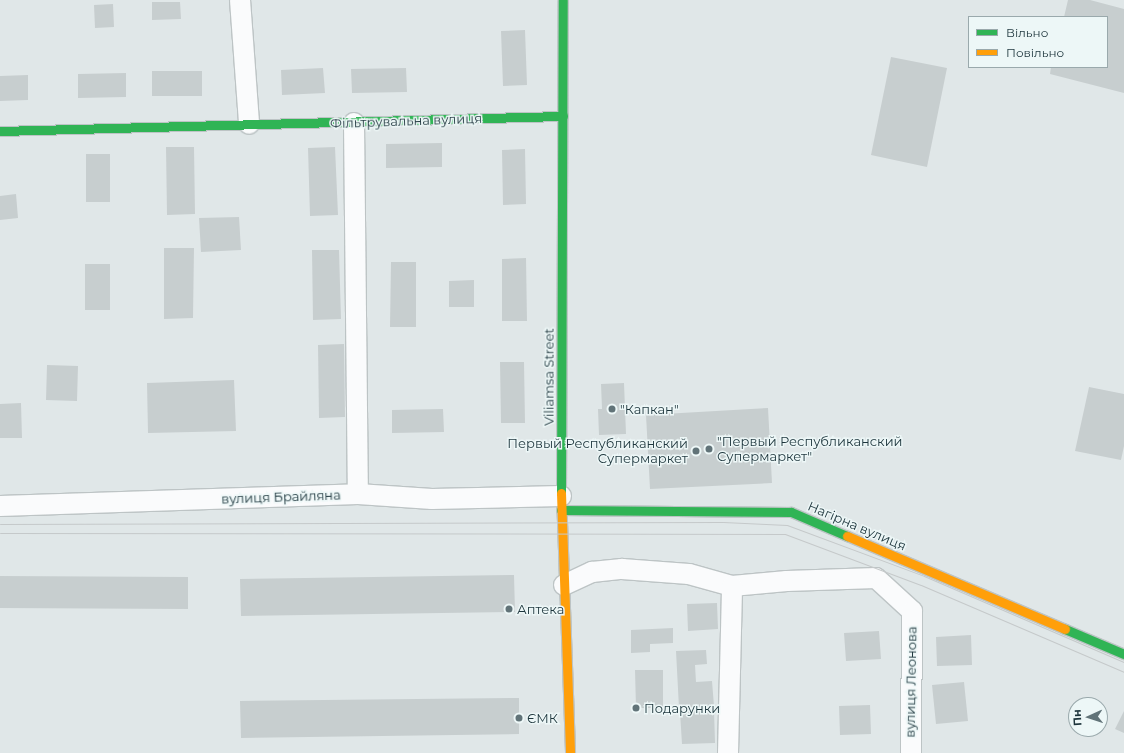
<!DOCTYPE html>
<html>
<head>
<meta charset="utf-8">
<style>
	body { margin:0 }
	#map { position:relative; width:1124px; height:753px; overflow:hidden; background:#e0e7e8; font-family:Montserrat,sans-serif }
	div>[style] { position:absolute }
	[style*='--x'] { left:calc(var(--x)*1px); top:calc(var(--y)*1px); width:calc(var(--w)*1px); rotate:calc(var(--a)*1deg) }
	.building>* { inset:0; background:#c7cecf }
	.roads { filter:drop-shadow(1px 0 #bdc4c5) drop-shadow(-1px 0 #bdc4c5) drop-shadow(0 1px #bdc4c5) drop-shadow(0 -1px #bdc4c5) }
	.street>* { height:20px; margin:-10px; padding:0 10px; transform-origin:10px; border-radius:10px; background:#fafbfc }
	.fast>* { height:9px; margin:-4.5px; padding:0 4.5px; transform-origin:4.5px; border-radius:4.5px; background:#30b455 }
	.slow>* { height:9px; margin:-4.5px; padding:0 4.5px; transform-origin:4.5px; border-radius:4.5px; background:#ff9f0a }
	.tram>* { height:1px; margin:-0.5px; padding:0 0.5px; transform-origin:0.5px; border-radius:0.5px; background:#c5c9ca }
	.dots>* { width:11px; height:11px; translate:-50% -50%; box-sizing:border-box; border:2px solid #edf7f7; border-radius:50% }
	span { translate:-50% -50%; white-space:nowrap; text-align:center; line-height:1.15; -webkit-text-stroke:3px #edf7f7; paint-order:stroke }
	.street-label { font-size:13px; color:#1d353c }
	.poi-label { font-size:13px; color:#1d353c }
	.left { translate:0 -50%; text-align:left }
	.right { translate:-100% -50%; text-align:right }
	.legend { position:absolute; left:968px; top:16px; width:140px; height:52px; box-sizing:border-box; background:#edf7f7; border:1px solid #9aa9ac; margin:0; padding:5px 7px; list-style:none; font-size:12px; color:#1d353c }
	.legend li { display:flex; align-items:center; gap:8px; height:20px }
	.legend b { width:20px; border:1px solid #9aa9ac }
	.north { position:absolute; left:1068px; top:697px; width:40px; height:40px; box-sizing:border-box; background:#edf7f7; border:1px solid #9aa9ac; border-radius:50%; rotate:267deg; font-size:11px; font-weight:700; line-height:16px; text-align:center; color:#1d353c }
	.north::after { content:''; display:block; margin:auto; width:14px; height:18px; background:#617378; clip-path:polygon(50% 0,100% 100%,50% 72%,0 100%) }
</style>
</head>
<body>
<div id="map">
	<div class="building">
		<div style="clip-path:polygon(1068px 0,1090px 0,1124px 9px,1124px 93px,1050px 74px,1051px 67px,1107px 67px,1107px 17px,1064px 17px)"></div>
		<div style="clip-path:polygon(152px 2px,180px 2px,181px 19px,152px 20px)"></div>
		<div style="clip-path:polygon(113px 4px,114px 27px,95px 28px,94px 5px)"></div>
		<div style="clip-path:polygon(525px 30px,527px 85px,503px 86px,501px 31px)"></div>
		<div style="clip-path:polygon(891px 57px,947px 68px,927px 167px,871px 155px)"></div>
		<div style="clip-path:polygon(323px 68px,325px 93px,282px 95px,281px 70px)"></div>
		<div style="clip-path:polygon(406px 68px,407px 92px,352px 93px,351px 69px)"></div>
		<div style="clip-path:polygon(152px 71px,202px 71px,202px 96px,152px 96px)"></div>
		<div style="clip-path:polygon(126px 73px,126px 97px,78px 98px,78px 74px)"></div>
		<div style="clip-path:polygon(28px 75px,28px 100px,0 101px,0 76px)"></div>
		<div style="clip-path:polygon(442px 143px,442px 167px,386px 168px,386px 144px)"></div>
		<div style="clip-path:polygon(166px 147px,194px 147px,195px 214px,167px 215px)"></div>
		<div style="clip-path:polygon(335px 147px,338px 215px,310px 216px,308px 148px)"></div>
		<div style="clip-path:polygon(525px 149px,526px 204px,503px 205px,502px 150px)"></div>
		<div style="clip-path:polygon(86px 154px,110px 154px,110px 202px,86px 202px)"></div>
		<div style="clip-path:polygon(16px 194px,18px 218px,0 220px,0 196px)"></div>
		<div style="clip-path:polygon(239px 217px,241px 250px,201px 252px,199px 218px)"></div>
		<div style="clip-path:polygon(164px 248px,194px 248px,193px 318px,164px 319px)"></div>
		<div style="clip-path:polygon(312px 250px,339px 250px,341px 319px,313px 320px)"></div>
		<div style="clip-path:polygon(526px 258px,527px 321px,502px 321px,502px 259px)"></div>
		<div style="clip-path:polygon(391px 262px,416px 262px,416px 327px,390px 327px)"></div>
		<div style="clip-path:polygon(85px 264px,110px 264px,110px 310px,85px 310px)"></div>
		<div style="clip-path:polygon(474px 280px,474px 307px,449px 307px,449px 281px)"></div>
		<div style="clip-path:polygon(344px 344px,345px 417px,319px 418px,318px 345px)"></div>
		<div style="clip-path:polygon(500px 362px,524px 362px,525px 423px,501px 423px)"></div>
		<div style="clip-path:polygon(47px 365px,78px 366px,77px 401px,46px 400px)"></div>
		<div style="clip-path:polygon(234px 380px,236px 431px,148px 433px,147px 383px)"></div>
		<div style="clip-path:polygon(624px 383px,626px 434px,599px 435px,598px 409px,602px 409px,601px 384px)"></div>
		<div style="clip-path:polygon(1089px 387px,1124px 394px,1124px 446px,1121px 460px,1075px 451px)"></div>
		<div style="clip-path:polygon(21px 403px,22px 438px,0 438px,0 404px)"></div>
		<div style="clip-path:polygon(768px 408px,772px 483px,650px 489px,646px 415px)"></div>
		<div style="clip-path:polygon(443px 409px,444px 432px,392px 433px,392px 410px)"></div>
		<div style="clip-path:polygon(514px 575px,515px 612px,241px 616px,240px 579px)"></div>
		<div style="clip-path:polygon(0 576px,188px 577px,188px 609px,0 608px)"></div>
		<div style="clip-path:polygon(717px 603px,718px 629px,688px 631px,687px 604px)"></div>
		<div style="clip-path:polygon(673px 628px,673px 643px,650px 644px,650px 652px,631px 653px,631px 630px)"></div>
		<div style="clip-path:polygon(879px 631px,881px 659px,846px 661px,844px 633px)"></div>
		<div style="clip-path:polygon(971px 635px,972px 665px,937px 666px,936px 637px)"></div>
		<div style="clip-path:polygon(706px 650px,707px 664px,695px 665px,696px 682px,712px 681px,714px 706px,679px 708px,676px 651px)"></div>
		<div style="clip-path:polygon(635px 670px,663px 670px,663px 708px,636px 708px)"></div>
		<div style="clip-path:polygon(964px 682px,968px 721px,936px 724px,932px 685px)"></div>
		<div style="clip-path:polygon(519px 698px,519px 734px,241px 738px,240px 701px)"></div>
		<div style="clip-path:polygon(870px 705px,871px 734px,840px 735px,839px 706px)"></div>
		<div style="clip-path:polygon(714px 710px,715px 743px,682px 744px,680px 712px)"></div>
		<div style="clip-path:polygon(1124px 711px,1124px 733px,1115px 729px)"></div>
	</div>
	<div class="roads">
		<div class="street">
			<div style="--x:240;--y:0;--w:124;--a:85.8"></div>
			<div style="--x:354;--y:123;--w:371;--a:89.4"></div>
			<div style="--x:0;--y:506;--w:358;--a:-1.9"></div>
			<div style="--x:358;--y:494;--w:74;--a:3.9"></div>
			<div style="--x:432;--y:499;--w:129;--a:-1.3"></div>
			<div style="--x:564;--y:585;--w:31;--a:-25"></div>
			<div style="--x:592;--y:572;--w:30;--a:-6"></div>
			<div style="--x:622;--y:569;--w:67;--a:4.3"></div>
			<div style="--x:689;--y:574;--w:45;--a:15.6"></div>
			<div style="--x:732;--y:586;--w:55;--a:-5.2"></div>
			<div style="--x:787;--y:581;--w:89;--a:-1.9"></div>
			<div style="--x:876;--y:578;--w:49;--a:42.5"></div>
			<div style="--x:912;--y:611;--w:142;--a:90.4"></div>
			<div style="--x:728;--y:753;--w:167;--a:-88.6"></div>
		</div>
		<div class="fast">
			<div style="--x:0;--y:131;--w:563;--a:-1.53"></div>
			<div style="--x:561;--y:493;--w:493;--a:-89.8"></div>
			<div style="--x:561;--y:510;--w:230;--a:0.5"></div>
			<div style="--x:791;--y:512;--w:61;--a:23.2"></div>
			<div style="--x:1065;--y:629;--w:64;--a:23"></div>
		</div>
		<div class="slow">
			<div style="--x:561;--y:493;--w:260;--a:88"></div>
			<div style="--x:847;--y:536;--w:237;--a:23.1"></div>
		</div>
	</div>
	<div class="tram">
		<div style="--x:0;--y:524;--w:723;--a:-0.16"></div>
		<div style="--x:723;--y:522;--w:64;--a:2.7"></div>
		<div style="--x:787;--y:525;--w:146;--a:20.4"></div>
		<div style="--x:924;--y:576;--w:218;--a:23.3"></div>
		<div style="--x:0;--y:533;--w:785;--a:0.07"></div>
		<div style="--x:785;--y:534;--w:145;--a:20.6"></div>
		<div style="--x:921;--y:585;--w:221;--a:23.2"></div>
	</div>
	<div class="dots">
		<div style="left:612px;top:409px;background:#617378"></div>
		<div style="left:709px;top:449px;background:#617378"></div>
		<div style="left:696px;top:451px;background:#617378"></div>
		<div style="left:509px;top:609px;background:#617378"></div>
		<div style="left:636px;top:708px;background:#617378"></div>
		<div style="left:519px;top:718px;background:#617378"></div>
	</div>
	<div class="street-label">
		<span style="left:406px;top:121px;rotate:-2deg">Фільтрувальна вулиця</span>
		<span style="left:549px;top:377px;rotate:-90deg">Viliamsa Street</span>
		<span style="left:281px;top:497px;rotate:-2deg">вулиця Брайляна</span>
		<span style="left:857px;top:526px;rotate:23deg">Нагірна вулиця</span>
		<span style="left:911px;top:682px;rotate:-89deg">вулиця Леонова</span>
	</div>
	<div class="poi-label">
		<span class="left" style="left:620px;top:409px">"Капкан"</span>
		<span class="left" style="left:717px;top:449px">"Первый Республиканский<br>Супермаркет"</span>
		<span class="right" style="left:688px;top:451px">Первый Республиканский<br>Супермаркет</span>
		<span class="left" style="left:517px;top:609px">Аптека</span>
		<span class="left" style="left:644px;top:708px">Подарунки</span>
		<span class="left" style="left:527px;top:718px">ЄМК</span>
	</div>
	<ul class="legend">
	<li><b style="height:5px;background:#30b455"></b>Вільно</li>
	<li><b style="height:5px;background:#ff9f0a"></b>Повільно</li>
	</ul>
	<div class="north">Пн</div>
</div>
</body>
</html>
